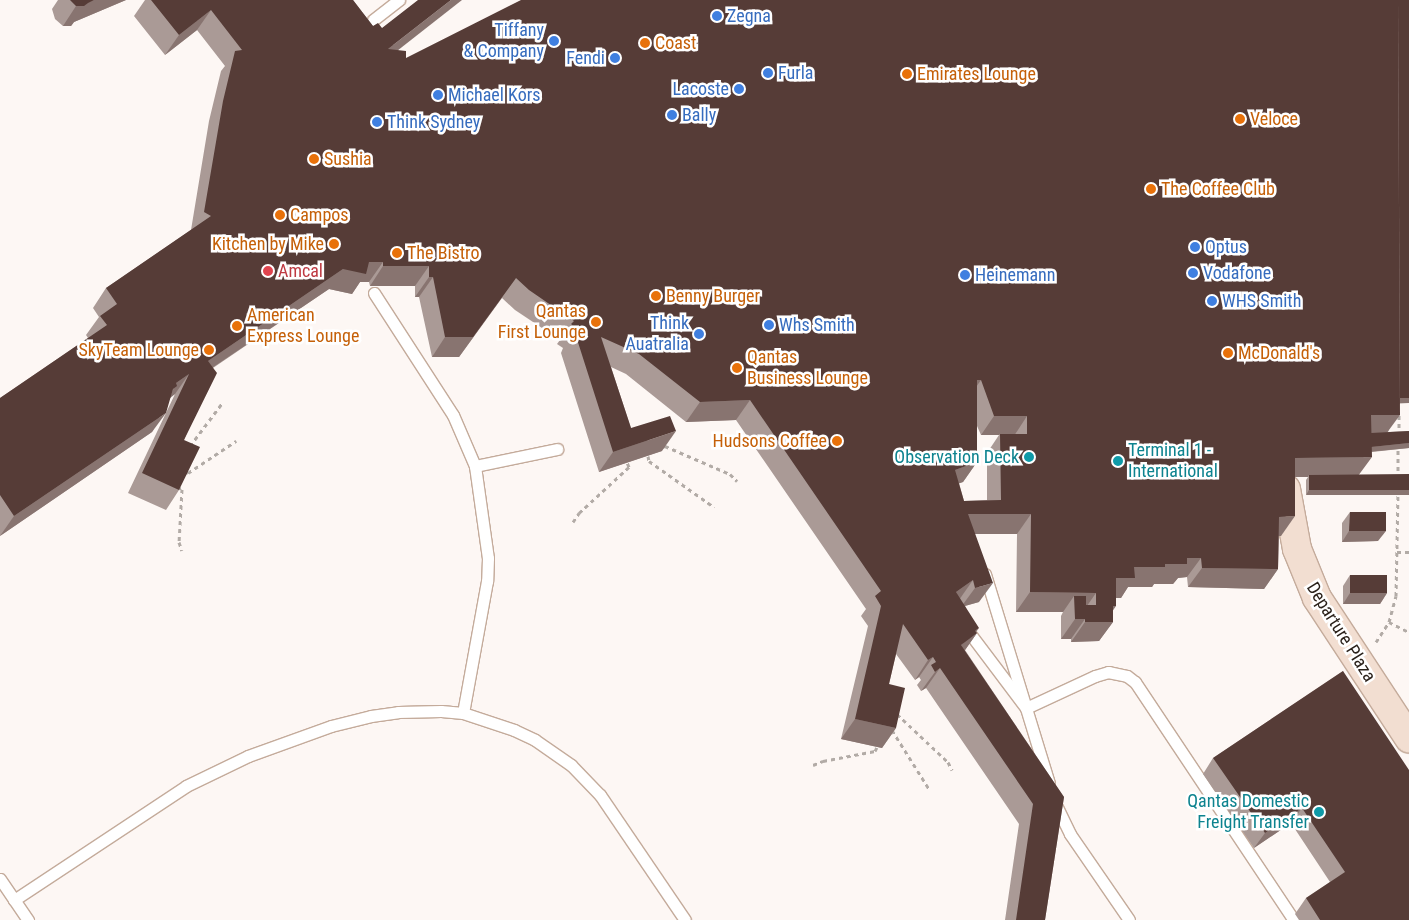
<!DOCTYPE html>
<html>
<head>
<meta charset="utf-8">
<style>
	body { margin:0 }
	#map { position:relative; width:1409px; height:920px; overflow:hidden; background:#fdf7f4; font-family:"Roboto Condensed",sans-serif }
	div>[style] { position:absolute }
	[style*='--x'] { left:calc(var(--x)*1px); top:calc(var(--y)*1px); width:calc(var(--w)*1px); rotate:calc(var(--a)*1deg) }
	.path>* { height:3px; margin-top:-1.5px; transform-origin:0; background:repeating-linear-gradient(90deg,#b2aba6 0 4px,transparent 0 8px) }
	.roads { filter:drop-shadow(1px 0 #c4ab9b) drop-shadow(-1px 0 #c4ab9b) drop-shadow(0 1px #c4ab9b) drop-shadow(0 -1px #c4ab9b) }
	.lane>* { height:11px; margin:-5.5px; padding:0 5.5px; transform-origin:5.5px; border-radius:5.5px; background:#fff }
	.bridges { filter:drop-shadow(1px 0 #c4ab9b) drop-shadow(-1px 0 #c4ab9b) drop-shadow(0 1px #c4ab9b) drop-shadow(0 -1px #c4ab9b) }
	.secondary-bridge>* { height:28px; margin:-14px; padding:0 14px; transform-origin:14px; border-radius:14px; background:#f2ded1 }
	.wall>* { inset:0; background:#aa9a96 }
	.shaded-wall>* { inset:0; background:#887470 }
	.building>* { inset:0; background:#563c37 }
	.dots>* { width:14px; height:14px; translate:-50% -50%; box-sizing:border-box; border:2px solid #fff; border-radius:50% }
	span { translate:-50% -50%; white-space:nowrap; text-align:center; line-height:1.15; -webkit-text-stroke:5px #fff; paint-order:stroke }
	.shop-label { font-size:18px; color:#366cbe }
	.left { translate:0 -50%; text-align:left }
	.right { translate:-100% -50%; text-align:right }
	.food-label { font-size:18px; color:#c56008 }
	.health-label { font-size:18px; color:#be3a42 }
	.culture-label { font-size:18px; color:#0d838f }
	.street-label { font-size:18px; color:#2b221b }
</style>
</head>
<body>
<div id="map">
	<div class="path">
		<div style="--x:1399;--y:435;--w:21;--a:-90"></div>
		<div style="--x:190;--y:446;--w:55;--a:-53.1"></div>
		<div style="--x:662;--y:447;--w:3;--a:-18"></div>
		<div style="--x:665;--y:446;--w:71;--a:23.3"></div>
		<div style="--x:730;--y:474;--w:10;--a:45"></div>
		<div style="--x:648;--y:456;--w:5;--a:79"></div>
		<div style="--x:649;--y:461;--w:80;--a:35.3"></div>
		<div style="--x:185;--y:472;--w:3;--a:18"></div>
		<div style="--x:188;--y:473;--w:58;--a:-33.7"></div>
		<div style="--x:1398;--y:478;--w:32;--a:-90"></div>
		<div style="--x:177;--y:487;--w:5;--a:22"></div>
		<div style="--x:182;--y:489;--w:53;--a:93.2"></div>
		<div style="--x:179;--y:542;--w:9;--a:72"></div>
		<div style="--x:573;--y:522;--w:11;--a:-56"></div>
		<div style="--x:579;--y:513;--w:68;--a:-42.6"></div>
		<div style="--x:629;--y:467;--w:5;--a:-112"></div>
		<div style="--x:1397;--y:552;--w:12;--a:0"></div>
		<div style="--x:1389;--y:622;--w:22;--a:27"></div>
		<div style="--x:1376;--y:642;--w:24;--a:-57"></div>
		<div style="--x:1389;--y:622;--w:27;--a:-75"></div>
		<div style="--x:1396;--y:596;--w:105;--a:-88.9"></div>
		<div style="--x:897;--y:714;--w:70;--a:43.3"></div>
		<div style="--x:948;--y:762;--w:9;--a:63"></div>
		<div style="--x:892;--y:730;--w:70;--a:57.9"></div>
		<div style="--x:813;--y:765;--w:11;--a:-22"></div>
		<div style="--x:823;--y:761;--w:53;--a:-10.9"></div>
		<div style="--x:875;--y:751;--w:4;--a:-63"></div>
	</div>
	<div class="roads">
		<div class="lane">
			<div style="--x:373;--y:20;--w:33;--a:-38"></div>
			<div style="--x:374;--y:293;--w:145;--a:57.1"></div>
			<div style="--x:453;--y:415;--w:56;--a:66.7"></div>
			<div style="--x:475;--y:466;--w:93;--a:82"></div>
			<div style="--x:488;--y:558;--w:23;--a:92"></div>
			<div style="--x:487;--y:581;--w:134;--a:100.3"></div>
			<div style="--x:475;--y:466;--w:84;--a:-11.7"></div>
			<div style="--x:985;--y:574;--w:219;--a:73"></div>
			<div style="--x:965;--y:627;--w:101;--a:53"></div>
			<div style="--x:1026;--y:708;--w:76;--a:-24.9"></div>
			<div style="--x:1095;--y:676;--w:14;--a:-17"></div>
			<div style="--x:1108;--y:672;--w:19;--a:12"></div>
			<div style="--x:1127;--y:676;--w:10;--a:37"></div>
			<div style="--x:1135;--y:682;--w:286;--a:56.3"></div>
			<div style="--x:1055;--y:803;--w:34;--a:64"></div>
			<div style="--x:1070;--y:834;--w:104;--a:55.5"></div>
			<div style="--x:0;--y:879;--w:50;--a:55.7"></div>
			<div style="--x:14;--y:900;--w:206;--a:-33.5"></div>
			<div style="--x:186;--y:786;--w:69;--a:-25.8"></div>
			<div style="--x:248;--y:756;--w:88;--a:-19.9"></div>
			<div style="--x:331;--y:726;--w:41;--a:-14"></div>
			<div style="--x:371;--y:716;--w:27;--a:-8"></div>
			<div style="--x:398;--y:712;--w:43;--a:-1.3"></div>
			<div style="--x:441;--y:711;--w:22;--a:5"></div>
			<div style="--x:463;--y:713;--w:54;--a:18.4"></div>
			<div style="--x:514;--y:730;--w:23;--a:25"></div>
			<div style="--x:535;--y:740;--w:44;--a:34.8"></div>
			<div style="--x:571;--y:765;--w:42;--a:46"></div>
			<div style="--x:600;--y:795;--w:151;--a:55.8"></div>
		</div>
	</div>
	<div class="bridges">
		<div class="secondary-bridge">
			<div style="--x:1286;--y:489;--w:61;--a:79.6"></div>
			<div style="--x:1297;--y:549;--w:53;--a:67.8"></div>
			<div style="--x:1317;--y:598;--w:168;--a:56.7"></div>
		</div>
	</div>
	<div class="wall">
		<div style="clip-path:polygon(58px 0,126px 0,74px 22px,71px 26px,63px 26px,55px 19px,52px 9px)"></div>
		<div style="clip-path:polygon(evenodd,145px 0,353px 0,373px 26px,398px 50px,406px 58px,1409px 0,1409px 403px,1400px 403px,1388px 432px,1409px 431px,1409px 448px,1372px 452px,1306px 495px,1306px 480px,1308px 477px,1295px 477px,1281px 536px,1279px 536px,1278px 569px,1264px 589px,1188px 587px,1187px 577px,1178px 578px,1173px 584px,1154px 584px,1152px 587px,1128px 587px,1121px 598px,1116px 598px,1113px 610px,1113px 622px,1099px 641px,1071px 642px,1071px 639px,1061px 639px,1061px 616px,1063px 612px,1016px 612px,1017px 534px,975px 534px,979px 602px,965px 606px,977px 633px,965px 650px,1064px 797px,1045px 920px,1005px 920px,1019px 824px,926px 688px,921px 691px,917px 685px,921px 680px,919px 677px,915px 680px,896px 654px,889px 684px,896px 728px,882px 748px,841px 739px,868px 626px,861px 616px,866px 609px,736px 420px,686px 422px,626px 374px,611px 367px,631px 428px,662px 451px,599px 472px,561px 353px,563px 348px,557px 344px,560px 340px,515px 310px,502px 298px,459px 357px,432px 357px,419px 297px,415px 297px,415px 286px,370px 286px,369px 282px,360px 282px,352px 294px,329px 289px,213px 368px,184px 440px,179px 490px,166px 510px,128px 493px,175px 394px,170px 397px,152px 432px,0 536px,0 398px,88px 338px,86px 335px,99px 317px,93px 308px,106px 288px,191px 230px,209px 121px,221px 71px,225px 66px,197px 30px,165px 55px,134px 16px,145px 0,977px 426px,981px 435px,999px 435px,987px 453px,987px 500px,964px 501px,959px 483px,963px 482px,977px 462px,977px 426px)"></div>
		<div style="clip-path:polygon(1350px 512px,1378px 541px,1342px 542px,1342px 523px)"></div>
		<div style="clip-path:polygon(1350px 575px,1387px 593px,1380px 604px,1343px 604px,1343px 586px)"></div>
		<div style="clip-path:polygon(1343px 671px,1409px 920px,1299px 920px,1295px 914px,1306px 898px,1330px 882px,1291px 823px,1254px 848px,1203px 774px,1213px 758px)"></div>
	</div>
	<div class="shaded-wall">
		<div style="clip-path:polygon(94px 0,126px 0,74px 22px,71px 26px,63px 26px,76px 6px)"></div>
		<div style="clip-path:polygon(451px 0,462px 0,374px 69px,388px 49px)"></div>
		<div style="clip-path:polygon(211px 10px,197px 30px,165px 55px,179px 35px)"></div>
		<div style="clip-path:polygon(369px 262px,383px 262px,369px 282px,360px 282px,352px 294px,329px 289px,194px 380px,208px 361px,343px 269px)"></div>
		<div style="clip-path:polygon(383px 266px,429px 266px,415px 286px,370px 286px)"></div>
		<div style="clip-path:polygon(429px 277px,433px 277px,419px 297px,415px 297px)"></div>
		<div style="clip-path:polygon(516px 278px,459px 357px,432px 357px,445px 337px)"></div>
		<div style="clip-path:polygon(189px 374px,175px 394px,169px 399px,176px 383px)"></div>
		<div style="clip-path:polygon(977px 380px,981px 380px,967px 400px)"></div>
		<div style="clip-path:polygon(1390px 398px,1409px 398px,1409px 403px,1386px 404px)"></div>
		<div style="clip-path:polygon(750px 400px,736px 420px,686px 422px,700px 402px)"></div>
		<div style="clip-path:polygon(166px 413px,152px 432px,0 536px,14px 516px)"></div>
		<div style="clip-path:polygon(1371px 415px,1400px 415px,1386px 434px,1361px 435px)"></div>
		<div style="clip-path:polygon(994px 416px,1027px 416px,1014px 436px,1000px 434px,999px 435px,981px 435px)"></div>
		<div style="clip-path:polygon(676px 431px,662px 451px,599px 472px,613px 452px)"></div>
		<div style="clip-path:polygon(1409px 443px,1409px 448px,1357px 453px,1361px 448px)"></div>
		<div style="clip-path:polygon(1372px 457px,1358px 476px,1309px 475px,1308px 477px,1281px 477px,1295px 458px)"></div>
		<div style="clip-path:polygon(977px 462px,963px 482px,941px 490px,955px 470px)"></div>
		<div style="clip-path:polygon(1309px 490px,1409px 490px,1409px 495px,1306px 495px)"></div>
		<div style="clip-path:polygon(968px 514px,1031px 514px,1017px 534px,954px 534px)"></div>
		<div style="clip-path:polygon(1295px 516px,1281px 536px,1265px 536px,1279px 517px)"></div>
		<div style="clip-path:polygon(1349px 531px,1386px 531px,1378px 541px,1342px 542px)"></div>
		<div style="clip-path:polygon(1187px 558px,1201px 558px,1187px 577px,1178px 578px,1173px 584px,1154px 584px,1152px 587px,1128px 587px,1121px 598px,1102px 598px,1116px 578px,1134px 567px,1165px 564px)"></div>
		<div style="clip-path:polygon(1202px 568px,1278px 569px,1264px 589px,1188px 587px)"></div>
		<div style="clip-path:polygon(973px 580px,959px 600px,956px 592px)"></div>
		<div style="clip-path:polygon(993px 583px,979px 602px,961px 607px,975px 588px)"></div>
		<div style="clip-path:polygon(1030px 592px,1096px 593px,1082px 613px,1074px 596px,1063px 612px,1016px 612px)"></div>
		<div style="clip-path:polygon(1350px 593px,1387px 593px,1380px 604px,1343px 604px)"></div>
		<div style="clip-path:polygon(1113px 606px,1116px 606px,1105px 622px,1113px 622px,1099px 641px,1071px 642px,1085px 622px)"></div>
		<div style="clip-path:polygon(1075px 619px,1085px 619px,1071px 639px,1061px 639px)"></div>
		<div style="clip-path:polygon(979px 628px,973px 636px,977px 633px,963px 653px,961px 645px,975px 631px)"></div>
		<div style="clip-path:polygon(933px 657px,919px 677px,915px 680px,928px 660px)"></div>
		<div style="clip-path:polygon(940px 668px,926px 688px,921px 691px,935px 672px)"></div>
		<div style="clip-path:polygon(855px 719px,896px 728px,882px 748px,841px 739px)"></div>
		<div style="clip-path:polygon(1302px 808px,1291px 823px,1254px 848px,1265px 833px)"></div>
	</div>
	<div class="building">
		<div style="clip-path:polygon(70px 0,94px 0,88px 3px,84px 6px,76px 6px)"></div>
		<div style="clip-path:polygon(evenodd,151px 0,353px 0,373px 26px,378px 23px,382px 28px,418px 0,451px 0,388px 49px,406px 51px,406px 58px,521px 0,1398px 0,1400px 415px,1371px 415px,1372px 457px,1295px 458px,1295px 516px,1279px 517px,1278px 569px,1202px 568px,1201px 558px,1187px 558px,1187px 564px,1165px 564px,1165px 567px,1134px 567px,1135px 578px,1116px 578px,1116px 606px,1113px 606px,1113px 622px,1085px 622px,1085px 619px,1075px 619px,1074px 596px,1086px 596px,1086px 605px,1096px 605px,1096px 593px,1030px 592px,1031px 514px,968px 514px,993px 583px,975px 588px,973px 580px,956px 592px,979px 628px,975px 631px,977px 633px,961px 645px,1064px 797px,1045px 920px,1016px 920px,1033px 804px,940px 668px,935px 672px,931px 665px,936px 662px,933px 657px,928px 660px,903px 624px,889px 684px,905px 688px,896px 728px,855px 719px,881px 606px,875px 596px,881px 591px,750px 400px,700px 402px,639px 354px,601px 337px,631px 428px,670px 416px,676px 431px,613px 452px,575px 333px,577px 329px,571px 324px,574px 321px,529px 290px,516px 278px,473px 337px,445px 337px,433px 277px,429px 277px,429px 266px,383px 266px,383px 262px,369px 262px,366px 274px,343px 269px,208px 361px,217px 373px,184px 440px,200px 447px,179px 490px,142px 473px,189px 374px,176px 383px,177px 386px,173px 389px,166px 413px,14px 516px,0 495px,0 398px,107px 325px,100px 316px,117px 304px,106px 288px,211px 216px,204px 212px,223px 101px,235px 51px,242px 50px,211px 10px,179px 35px,151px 0,977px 380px,981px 380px,994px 416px,1027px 416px,1027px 434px,1000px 434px,1001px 500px,964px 501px,955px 470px,977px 462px,977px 380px)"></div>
		<div style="clip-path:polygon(1398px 0,1409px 0,1409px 398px,1400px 398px)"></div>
		<div style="clip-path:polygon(1409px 431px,1409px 443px,1371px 447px,1371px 433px)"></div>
		<div style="clip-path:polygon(1409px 474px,1409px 490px,1309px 490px,1309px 475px)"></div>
		<div style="clip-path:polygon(1350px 512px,1386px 512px,1386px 531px,1349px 531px)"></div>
		<div style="clip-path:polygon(1350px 575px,1387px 575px,1387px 593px,1350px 593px)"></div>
		<div style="clip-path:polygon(1343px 671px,1409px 770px,1409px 920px,1320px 920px,1306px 898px,1345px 872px,1302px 808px,1265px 833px,1213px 758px)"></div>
	</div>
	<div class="dots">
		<div style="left:717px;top:16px;background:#3f7fe0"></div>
		<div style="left:554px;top:41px;background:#3f7fe0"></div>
		<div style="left:645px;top:43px;background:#e8710a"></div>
		<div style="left:615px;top:58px;background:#3f7fe0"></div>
		<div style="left:768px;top:73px;background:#3f7fe0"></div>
		<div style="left:907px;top:74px;background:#e8710a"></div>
		<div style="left:739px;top:89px;background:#3f7fe0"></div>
		<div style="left:438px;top:95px;background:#3f7fe0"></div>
		<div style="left:672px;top:115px;background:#3f7fe0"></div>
		<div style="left:1240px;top:119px;background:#e8710a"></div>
		<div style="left:377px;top:122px;background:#3f7fe0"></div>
		<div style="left:314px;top:159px;background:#e8710a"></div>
		<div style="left:1151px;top:189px;background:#e8710a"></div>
		<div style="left:280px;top:215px;background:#e8710a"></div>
		<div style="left:334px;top:244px;background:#e8710a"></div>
		<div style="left:1195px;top:247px;background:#3f7fe0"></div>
		<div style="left:397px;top:253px;background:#e8710a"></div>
		<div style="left:268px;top:271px;background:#e0444e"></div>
		<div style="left:1193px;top:273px;background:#3f7fe0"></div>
		<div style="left:965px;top:275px;background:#3f7fe0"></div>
		<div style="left:656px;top:296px;background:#e8710a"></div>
		<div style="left:1212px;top:301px;background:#3f7fe0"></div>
		<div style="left:596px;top:322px;background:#e8710a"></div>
		<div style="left:769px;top:325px;background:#3f7fe0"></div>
		<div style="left:237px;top:326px;background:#e8710a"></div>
		<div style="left:699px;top:334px;background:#3f7fe0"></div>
		<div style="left:209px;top:350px;background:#e8710a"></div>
		<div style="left:1228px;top:353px;background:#e8710a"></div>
		<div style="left:737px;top:368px;background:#e8710a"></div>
		<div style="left:837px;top:441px;background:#e8710a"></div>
		<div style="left:1029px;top:457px;background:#0f9aa8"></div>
		<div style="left:1118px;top:461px;background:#0f9aa8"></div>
		<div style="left:1319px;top:812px;background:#0f9aa8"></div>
	</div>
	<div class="shop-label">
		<span class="left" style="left:727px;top:16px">Zegna</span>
		<span class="right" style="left:544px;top:41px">Tiffany<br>&amp; Company</span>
		<span class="right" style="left:605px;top:58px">Fendi</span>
		<span class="left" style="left:778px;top:73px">Furla</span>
		<span class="right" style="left:729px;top:89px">Lacoste</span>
		<span class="left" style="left:448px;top:95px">Michael Kors</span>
		<span class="left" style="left:682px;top:115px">Bally</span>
		<span class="left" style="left:387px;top:122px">Think Sydney</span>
		<span class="left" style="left:1205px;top:247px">Optus</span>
		<span class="left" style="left:1203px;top:273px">Vodafone</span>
		<span class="left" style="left:975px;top:275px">Heinemann</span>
		<span class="left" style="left:1222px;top:301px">WHS Smith</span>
		<span class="right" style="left:689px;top:334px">Think<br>Auatralia</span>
		<span class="left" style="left:779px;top:325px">Whs Smith</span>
	</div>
	<div class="food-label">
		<span class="left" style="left:655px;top:43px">Coast</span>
		<span class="left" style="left:917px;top:74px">Emirates Lounge</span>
		<span class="left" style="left:1250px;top:119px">Veloce</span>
		<span class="left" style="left:324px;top:159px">Sushia</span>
		<span class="left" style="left:1161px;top:189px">The Coffee Club</span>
		<span class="left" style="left:290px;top:215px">Campos</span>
		<span class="right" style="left:324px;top:244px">Kitchen by Mike</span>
		<span class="left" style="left:407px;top:253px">The Bistro</span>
		<span class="left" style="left:666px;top:296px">Benny Burger</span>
		<span class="right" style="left:586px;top:322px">Qantas<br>First Lounge</span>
		<span class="left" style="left:247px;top:326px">American<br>Express Lounge</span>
		<span class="right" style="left:199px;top:350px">SkyTeam Lounge</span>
		<span class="left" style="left:1238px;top:353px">McDonald's</span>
		<span class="left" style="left:747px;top:368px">Qantas<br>Business Lounge</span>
		<span class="right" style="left:827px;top:441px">Hudsons Coffee</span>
	</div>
	<div class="health-label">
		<span class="left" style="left:278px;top:271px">Amcal</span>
	</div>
	<div class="culture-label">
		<span class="left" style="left:1128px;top:461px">Terminal 1 -<br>International</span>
		<span class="right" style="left:1019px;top:457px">Observation Deck</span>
		<span class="right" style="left:1309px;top:812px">Qantas Domestic<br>Freight Transfer</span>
	</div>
	<div class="street-label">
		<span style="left:1341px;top:632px;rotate:58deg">Departure Plaza</span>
	</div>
</div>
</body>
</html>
